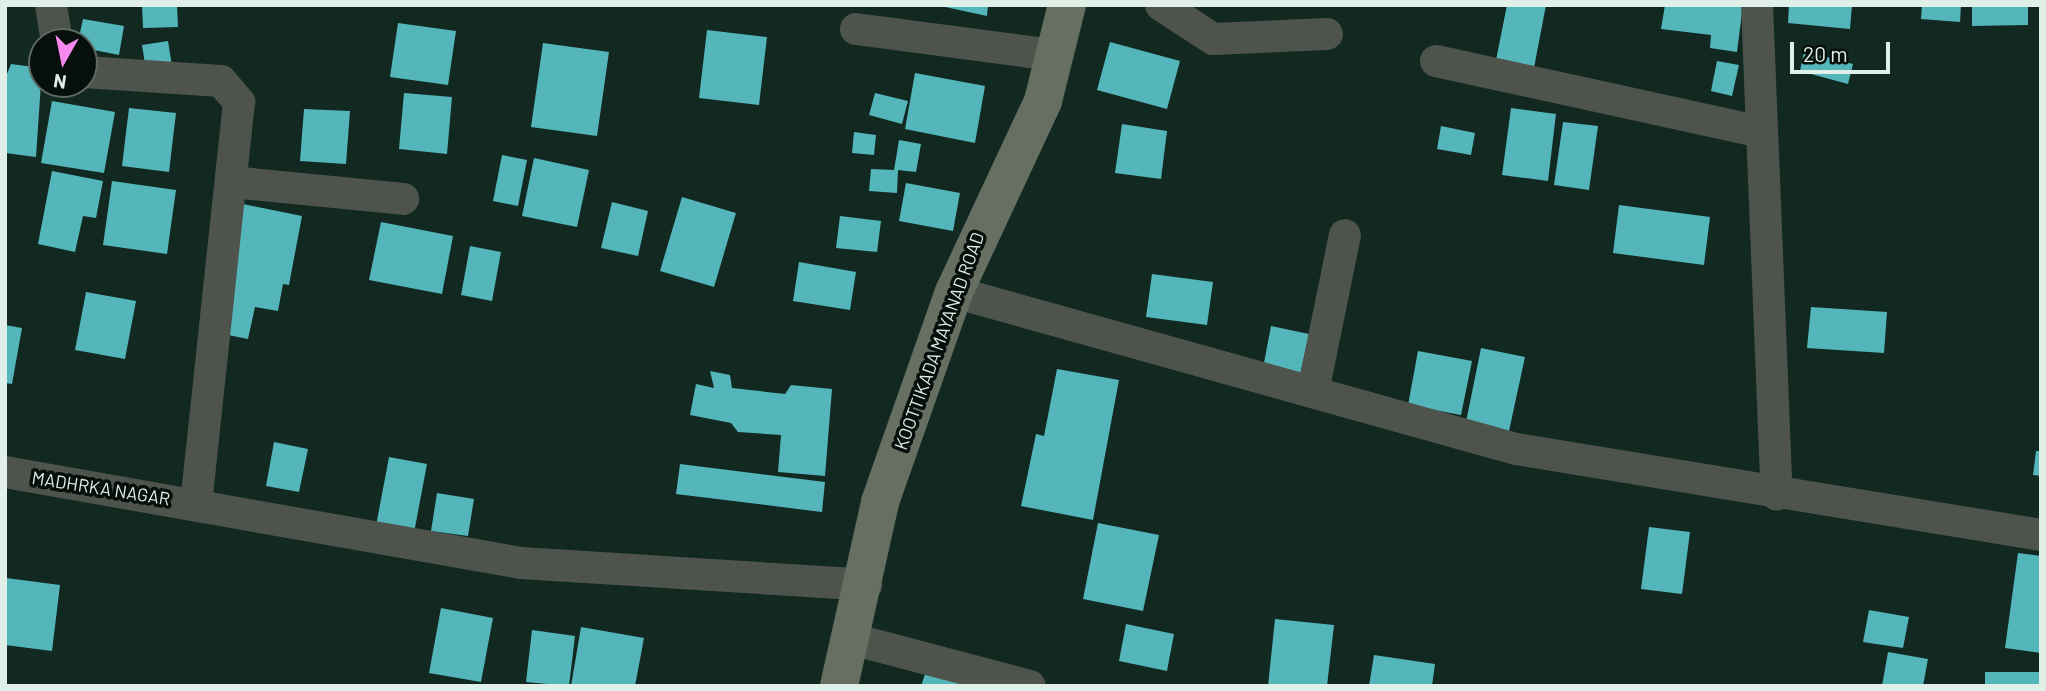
<!DOCTYPE html>
<html>
<head>
<meta charset="utf-8">
<style>
	body { margin:0 }
	#map { position:relative; width:2046px; height:691px; overflow:hidden; background:#112921; font-family:Barlow,sans-serif }
	div>[style] { position:absolute }
	[style*='--x'] { left:calc(var(--x)*1px); top:calc(var(--y)*1px); width:calc(var(--w)*1px); rotate:calc(var(--a)*1deg) }
	.building>* { inset:0; background:#54b5bb }
	.minor>* { height:32px; margin:-16px; padding:0 16px; transform-origin:16px; border-radius:16px; background:#4e544c }
	.secondary>* { height:38px; margin:-19px; padding:0 19px; transform-origin:19px; border-radius:19px; background:#666f62 }
	span { translate:-50% -50%; white-space:nowrap; text-align:center; line-height:1.15; -webkit-text-stroke:7px #060f0b; paint-order:stroke }
	.street-label { font-size:18px; color:#e1efe9 }
	.frame { position:absolute; inset:0; border:7px solid #e1efe9; pointer-events:none }
	.north { position:absolute; left:28px; top:28px; width:70px; height:70px; box-sizing:border-box; background:#060f0b; border:2px solid #5e6964; border-radius:50%; rotate:189deg; font-size:19px; font-weight:700; line-height:28px; text-align:center; color:#e1efe9 }
	.north::after { content:''; display:block; margin:auto; width:24px; height:32px; background:#f589ee; clip-path:polygon(50% 0,100% 100%,50% 72%,0 100%) }
	.scale { position:absolute; left:1790px; top:42px; width:100px; height:32px; box-sizing:border-box; border:4px solid #e1efe9; border-top:0; padding-left:9px; font-size:21px; line-height:24px; white-space:nowrap; color:#e1efe9; -webkit-text-stroke:5px #060f0b; paint-order:stroke }
</style>
</head>
<body>
<div id="map">
	<div class="building">
		<div style="clip-path:polygon(142px 5px,177px 5px,178px 27px,143px 28px)"></div>
		<div style="clip-path:polygon(936px 5px,988px 5px,987px 16px)"></div>
		<div style="clip-path:polygon(1507px 5px,1546px 5px,1533px 73px,1495px 65px)"></div>
		<div style="clip-path:polygon(1665px 5px,1743px 5px,1737px 52px,1710px 48px,1711px 35px,1661px 29px)"></div>
		<div style="clip-path:polygon(1789px 5px,1852px 5px,1850px 29px,1788px 23px)"></div>
		<div style="clip-path:polygon(1922px 5px,1961px 5px,1960px 22px,1921px 19px)"></div>
		<div style="clip-path:polygon(1972px 5px,2028px 5px,2028px 25px,1972px 26px)"></div>
		<div style="clip-path:polygon(83px 19px,124px 26px,119px 55px,84px 48px,84px 42px,78px 42px)"></div>
		<div style="clip-path:polygon(398px 23px,456px 31px,448px 85px,390px 77px)"></div>
		<div style="clip-path:polygon(707px 30px,767px 37px,759px 105px,699px 98px)"></div>
		<div style="clip-path:polygon(168px 41px,172px 66px,146px 70px,142px 45px)"></div>
		<div style="clip-path:polygon(1110px 42px,1180px 61px,1167px 109px,1097px 90px)"></div>
		<div style="clip-path:polygon(543px 43px,609px 52px,597px 136px,531px 127px)"></div>
		<div style="clip-path:polygon(1804px 51px,1853px 64px,1848px 84px,1800px 71px)"></div>
		<div style="clip-path:polygon(1717px 61px,1739px 65px,1732px 96px,1711px 91px)"></div>
		<div style="clip-path:polygon(11px 64px,42px 68px,36px 157px,5px 153px,5px 79px)"></div>
		<div style="clip-path:polygon(915px 73px,985px 86px,975px 143px,905px 129px)"></div>
		<div style="clip-path:polygon(404px 93px,452px 97px,447px 154px,399px 149px)"></div>
		<div style="clip-path:polygon(875px 93px,908px 101px,902px 124px,869px 115px)"></div>
		<div style="clip-path:polygon(52px 101px,115px 112px,104px 173px,41px 163px)"></div>
		<div style="clip-path:polygon(129px 108px,176px 113px,169px 172px,122px 166px)"></div>
		<div style="clip-path:polygon(1511px 108px,1556px 114px,1548px 181px,1502px 175px)"></div>
		<div style="clip-path:polygon(304px 109px,350px 111px,346px 164px,300px 161px)"></div>
		<div style="clip-path:polygon(1563px 122px,1598px 126px,1589px 190px,1554px 185px)"></div>
		<div style="clip-path:polygon(1122px 124px,1167px 131px,1161px 179px,1115px 173px)"></div>
		<div style="clip-path:polygon(1441px 126px,1475px 133px,1471px 155px,1437px 149px)"></div>
		<div style="clip-path:polygon(854px 132px,876px 135px,874px 155px,852px 153px)"></div>
		<div style="clip-path:polygon(899px 140px,921px 144px,916px 172px,898px 170px,897px 193px,869px 191px,871px 169px,894px 170px)"></div>
		<div style="clip-path:polygon(502px 155px,527px 160px,518px 206px,493px 201px)"></div>
		<div style="clip-path:polygon(534px 158px,589px 170px,577px 227px,522px 216px)"></div>
		<div style="clip-path:polygon(52px 171px,103px 181px,96px 218px,83px 216px,75px 252px,38px 244px)"></div>
		<div style="clip-path:polygon(112px 181px,176px 190px,167px 254px,103px 245px)"></div>
		<div style="clip-path:polygon(906px 183px,960px 193px,953px 231px,899px 221px)"></div>
		<div style="clip-path:polygon(682px 197px,736px 213px,714px 287px,660px 271px)"></div>
		<div style="clip-path:polygon(612px 202px,648px 211px,638px 256px,601px 248px)"></div>
		<div style="clip-path:polygon(243px 204px,302px 216px,289px 285px,283px 284px,278px 311px,255px 307px,248px 339px,218px 333px)"></div>
		<div style="clip-path:polygon(1619px 205px,1710px 217px,1704px 265px,1613px 253px)"></div>
		<div style="clip-path:polygon(840px 216px,881px 221px,877px 252px,836px 248px)"></div>
		<div style="clip-path:polygon(381px 222px,453px 236px,442px 294px,369px 280px)"></div>
		<div style="clip-path:polygon(470px 246px,501px 252px,492px 301px,461px 295px)"></div>
		<div style="clip-path:polygon(799px 262px,856px 272px,850px 310px,793px 301px)"></div>
		<div style="clip-path:polygon(1152px 274px,1213px 282px,1207px 325px,1146px 317px)"></div>
		<div style="clip-path:polygon(86px 292px,136px 301px,125px 359px,75px 350px)"></div>
		<div style="clip-path:polygon(1811px 307px,1887px 312px,1884px 353px,1807px 348px)"></div>
		<div style="clip-path:polygon(5px 325px,22px 328px,12px 384px,5px 383px)"></div>
		<div style="clip-path:polygon(1271px 326px,1309px 334px,1300px 375px,1263px 368px)"></div>
		<div style="clip-path:polygon(1481px 348px,1525px 357px,1509px 431px,1466px 422px)"></div>
		<div style="clip-path:polygon(1418px 351px,1472px 361px,1461px 415px,1408px 405px)"></div>
		<div style="clip-path:polygon(1057px 369px,1119px 380px,1093px 520px,1021px 506px,1036px 434px,1044px 436px)"></div>
		<div style="clip-path:polygon(710px 371px,730px 375px,732px 388px,785px 394px,791px 385px,832px 389px,825px 476px,778px 472px,781px 435px,738px 432px,731px 423px,690px 415px,696px 384px,714px 388px)"></div>
		<div style="clip-path:polygon(274px 442px,308px 449px,299px 492px,266px 486px)"></div>
		<div style="clip-path:polygon(2036px 451px,2041px 451px,2041px 476px,2033px 475px)"></div>
		<div style="clip-path:polygon(389px 457px,427px 464px,414px 533px,376px 526px)"></div>
		<div style="clip-path:polygon(680px 464px,825px 482px,822px 512px,676px 494px)"></div>
		<div style="clip-path:polygon(437px 493px,474px 499px,468px 536px,431px 531px)"></div>
		<div style="clip-path:polygon(1098px 523px,1159px 535px,1143px 611px,1083px 599px)"></div>
		<div style="clip-path:polygon(1649px 527px,1690px 532px,1682px 594px,1641px 589px)"></div>
		<div style="clip-path:polygon(2018px 553px,2041px 556px,2041px 653px,2005px 648px)"></div>
		<div style="clip-path:polygon(6px 578px,60px 585px,52px 651px,5px 645px)"></div>
		<div style="clip-path:polygon(441px 608px,493px 618px,481px 682px,429px 673px)"></div>
		<div style="clip-path:polygon(1869px 610px,1909px 617px,1903px 648px,1863px 642px)"></div>
		<div style="clip-path:polygon(1275px 619px,1334px 625px,1327px 686px,1268px 686px)"></div>
		<div style="clip-path:polygon(1126px 624px,1174px 634px,1167px 671px,1119px 661px)"></div>
		<div style="clip-path:polygon(581px 627px,644px 638px,635px 686px,571px 686px)"></div>
		<div style="clip-path:polygon(532px 630px,575px 636px,569px 686px,526px 682px)"></div>
		<div style="clip-path:polygon(1888px 652px,1928px 659px,1923px 686px,1882px 686px)"></div>
		<div style="clip-path:polygon(1374px 655px,1435px 664px,1432px 686px,1369px 686px)"></div>
		<div style="clip-path:polygon(928px 665px,992px 686px,921px 686px)"></div>
		<div style="clip-path:polygon(1985px 672px,2041px 672px,2041px 686px,1985px 686px)"></div>
	</div>
	<div class="minor">
		<div style="--x:51;--y:5;--w:37;--a:81"></div>
		<div style="--x:1161;--y:5;--w:62;--a:33.2"></div>
		<div style="--x:1213;--y:39;--w:114;--a:-2.5"></div>
		<div style="--x:1757;--y:5;--w:490;--a:87.7"></div>
		<div style="--x:856;--y:29;--w:200;--a:7.5"></div>
		<div style="--x:1436;--y:61;--w:330;--a:12.3"></div>
		<div style="--x:84;--y:72;--w:137;--a:3.8"></div>
		<div style="--x:221;--y:81;--w:28;--a:49"></div>
		<div style="--x:239;--y:102;--w:403;--a:96.1"></div>
		<div style="--x:231;--y:182;--w:173;--a:5.6"></div>
		<div style="--x:954;--y:292;--w:584;--a:15.61"></div>
		<div style="--x:1516;--y:449;--w:532;--a:9.3"></div>
		<div style="--x:1313;--y:392;--w:160;--a:-78.5"></div>
		<div style="--x:5;--y:472;--w:524;--a:10"></div>
		<div style="--x:521;--y:563;--w:346;--a:3.6"></div>
		<div style="--x:848;--y:638;--w:188;--a:14.8"></div>
	</div>
	<div class="secondary">
		<div style="--x:839;--y:686;--w:189;--a:-77.4"></div>
		<div style="--x:880;--y:502;--w:223;--a:-70.6"></div>
		<div style="--x:954;--y:292;--w:211;--a:-65"></div>
		<div style="--x:1043;--y:101;--w:99;--a:-76"></div>
	</div>
	<div class="street-label">
		<span style="left:939px;top:341px;rotate:-70deg">KOOTTIKADA MAYANAD ROAD</span>
		<span style="left:101px;top:488px;rotate:9deg">MADHRKA NAGAR</span>
	</div>
	<div class="frame"></div>
	<div class="north">N</div>
	<div class="scale">20 m</div>
</div>
</body>
</html>
